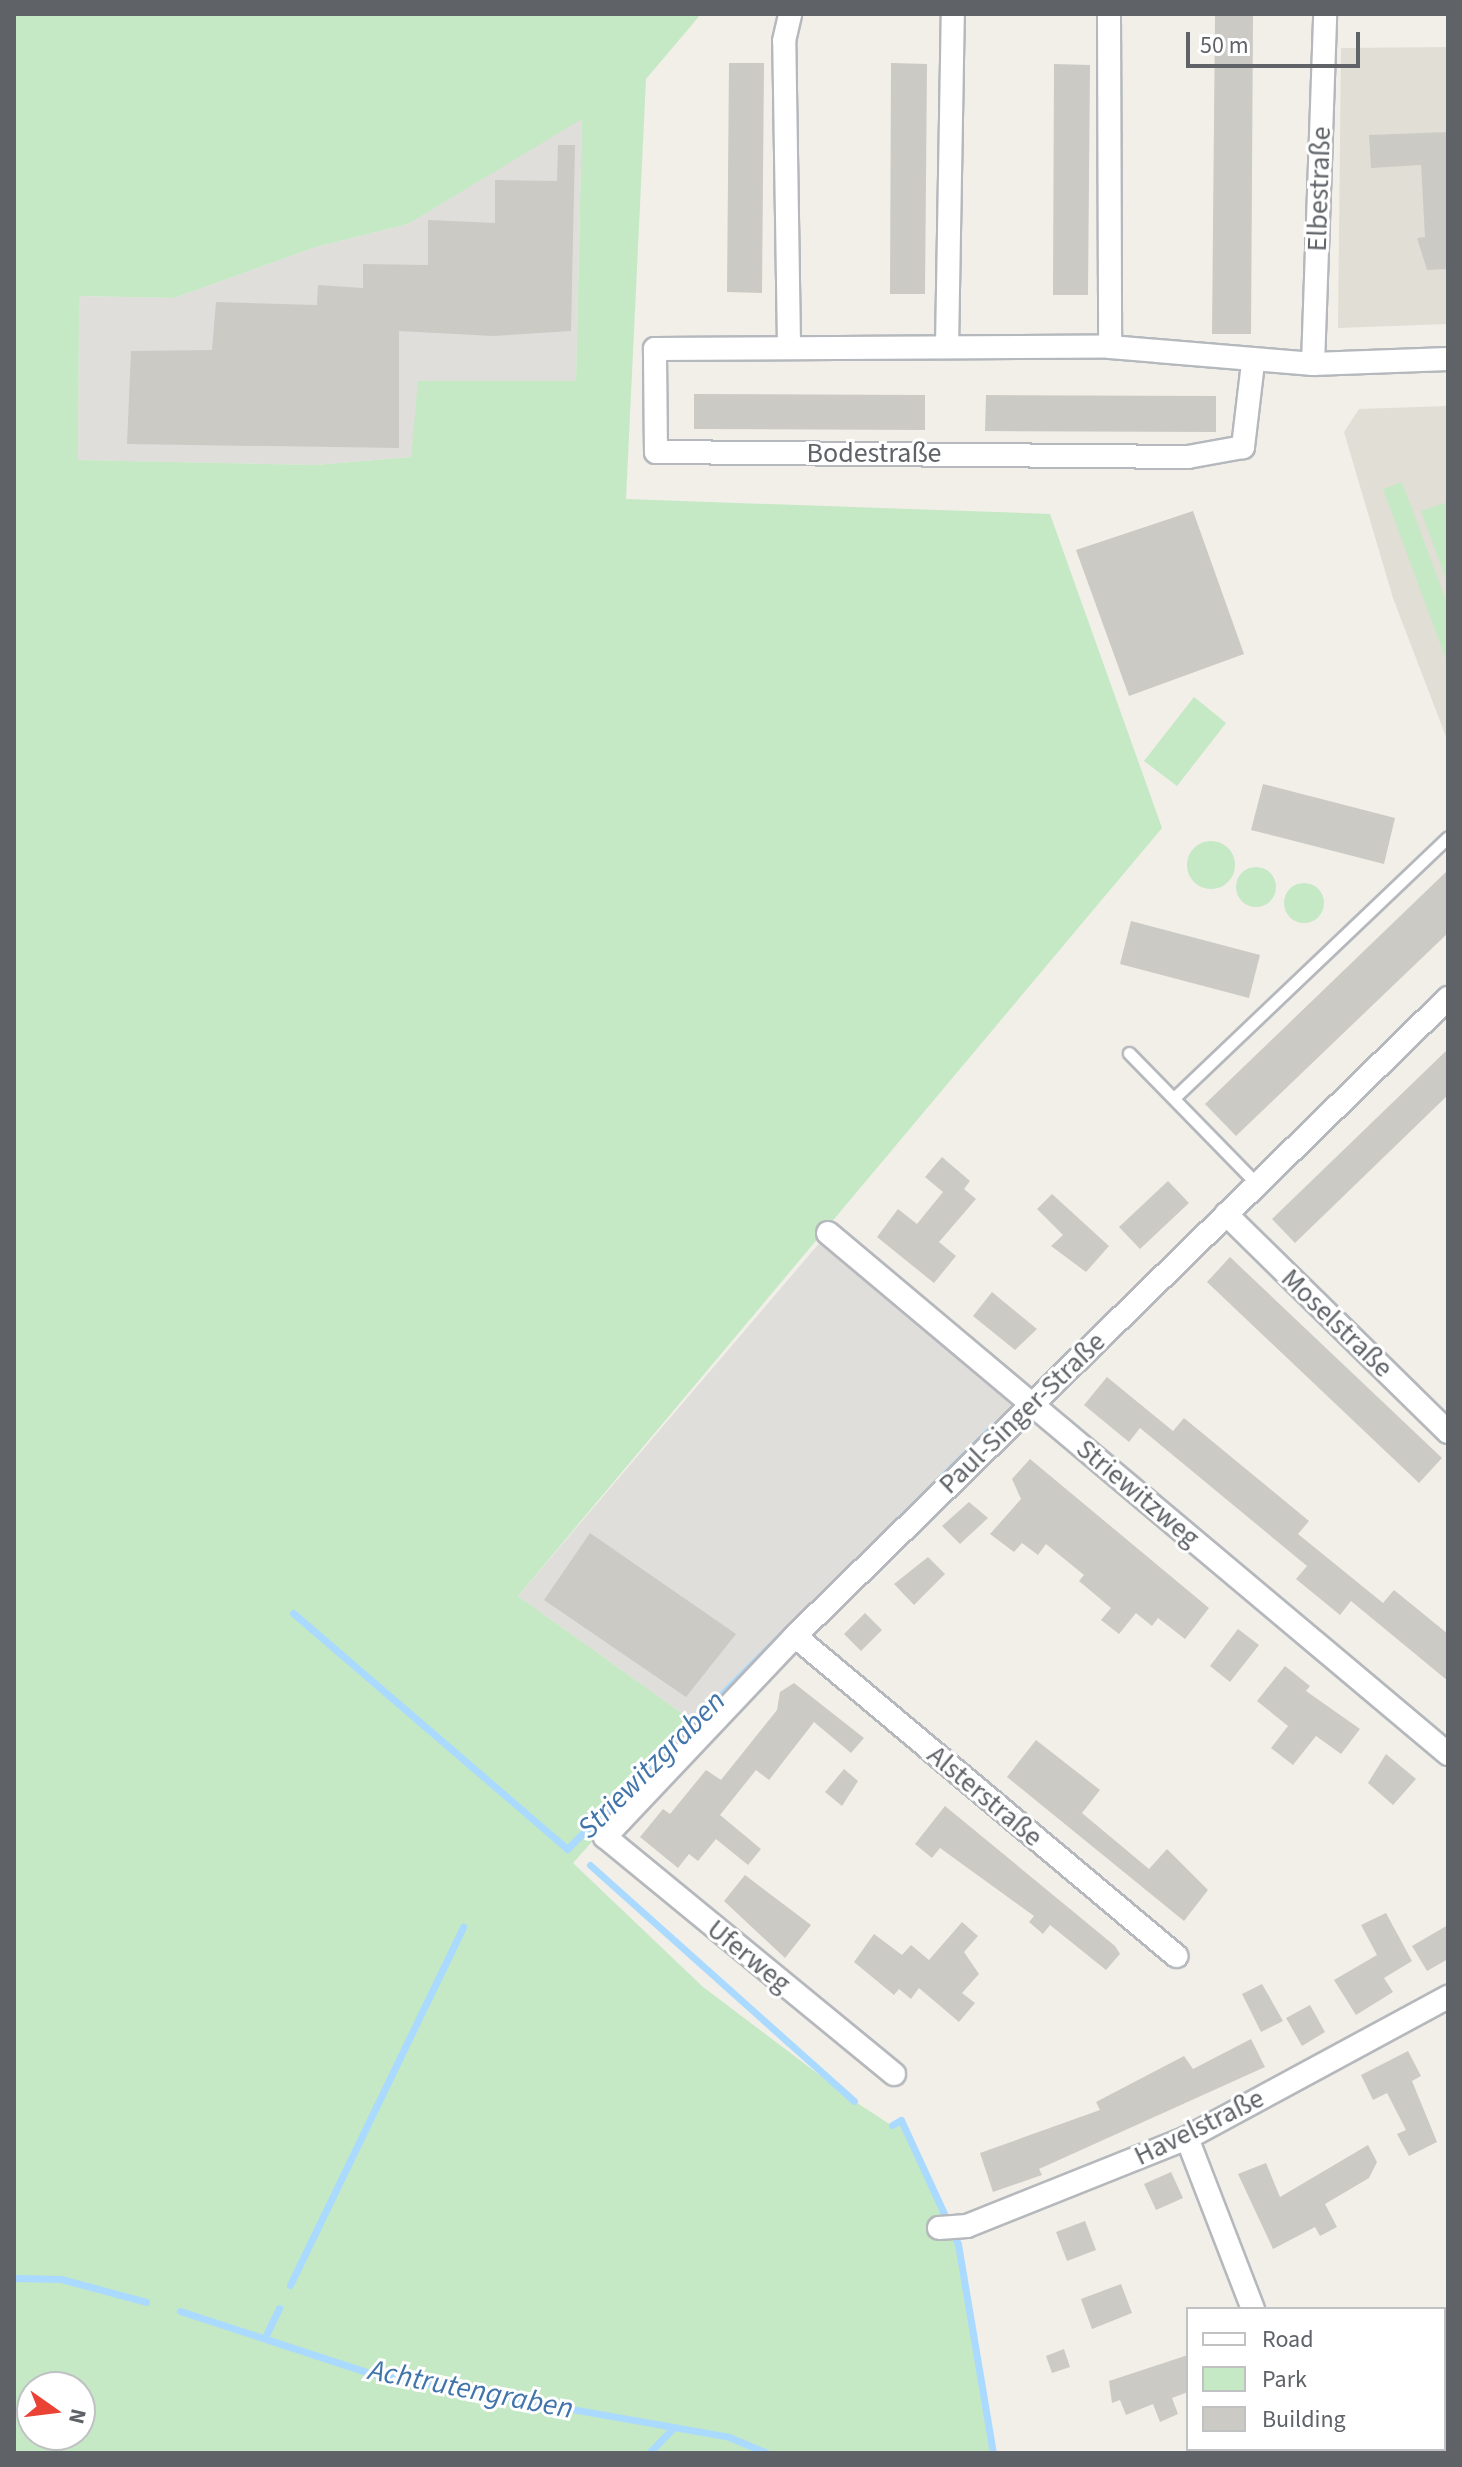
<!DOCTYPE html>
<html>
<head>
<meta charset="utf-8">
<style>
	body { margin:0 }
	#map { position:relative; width:1462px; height:2467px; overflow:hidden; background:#f1efe8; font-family:"Source Sans 3",sans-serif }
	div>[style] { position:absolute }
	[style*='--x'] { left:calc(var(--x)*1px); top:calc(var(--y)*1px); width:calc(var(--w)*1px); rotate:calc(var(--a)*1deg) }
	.industrial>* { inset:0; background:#e0deda }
	.education>* { inset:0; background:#e1ded6 }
	.green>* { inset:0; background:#c5e8c5 }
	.round { border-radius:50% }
	.stream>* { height:7px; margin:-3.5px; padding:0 3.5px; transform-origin:3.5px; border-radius:3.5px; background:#aadaff }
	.building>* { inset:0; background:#cccac5 }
	.roads { filter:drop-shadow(2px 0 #b5b8bc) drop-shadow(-2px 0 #b5b8bc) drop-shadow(0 2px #b5b8bc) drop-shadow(0 -2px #b5b8bc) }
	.lane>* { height:11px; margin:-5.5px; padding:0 5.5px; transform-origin:5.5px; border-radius:5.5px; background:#fff }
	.street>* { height:22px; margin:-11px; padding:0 11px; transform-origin:11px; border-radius:11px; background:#fff }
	span { translate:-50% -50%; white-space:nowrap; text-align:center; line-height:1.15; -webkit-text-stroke:6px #fff; paint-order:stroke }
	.street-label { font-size:28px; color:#5f6368 }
	.water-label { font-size:30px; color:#4174aa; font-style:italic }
	.frame { position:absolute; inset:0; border:16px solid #5f6368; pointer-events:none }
	.legend { position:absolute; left:1186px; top:2307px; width:260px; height:144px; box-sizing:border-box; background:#fff; border:2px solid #bfc1c3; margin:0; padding:10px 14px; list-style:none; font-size:24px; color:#5f6368 }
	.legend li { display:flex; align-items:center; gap:16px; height:40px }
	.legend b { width:40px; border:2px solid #bfc1c3 }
	.north { position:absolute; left:16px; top:2371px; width:80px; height:80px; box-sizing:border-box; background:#fff; border:2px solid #bfc1c3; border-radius:50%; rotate:104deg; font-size:22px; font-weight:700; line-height:32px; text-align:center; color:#5f6368 }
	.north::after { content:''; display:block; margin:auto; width:28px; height:36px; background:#ea4335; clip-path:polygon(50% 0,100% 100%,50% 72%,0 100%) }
	.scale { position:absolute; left:1186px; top:32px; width:174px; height:36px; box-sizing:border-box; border:4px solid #5f6368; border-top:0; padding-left:10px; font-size:24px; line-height:28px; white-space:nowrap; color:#5f6368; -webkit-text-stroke:6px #fff; paint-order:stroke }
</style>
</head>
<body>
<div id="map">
	<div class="industrial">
		<div style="clip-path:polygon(582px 118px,576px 381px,419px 381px,411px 457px,316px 465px,78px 460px,79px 296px,174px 298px,316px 247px,408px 224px)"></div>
		<div style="clip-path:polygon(828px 1233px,1031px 1402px,704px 1729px,518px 1596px)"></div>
	</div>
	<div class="education">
		<div style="clip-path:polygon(1448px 47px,1448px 324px,1338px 328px,1341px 48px)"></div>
		<div style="clip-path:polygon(1448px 406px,1448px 742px,1393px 598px,1344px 432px,1359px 409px)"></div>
	</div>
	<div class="green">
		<div style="clip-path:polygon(evenodd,14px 14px,701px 14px,646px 79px,626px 499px,1050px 514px,1162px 828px,518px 1596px,697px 1724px,573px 1863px,703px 1987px,854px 2101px,891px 2125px,901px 2120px,958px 2244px,993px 2453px,14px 2453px,14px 14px,582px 119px,576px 381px,418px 381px,411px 457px,316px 465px,78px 460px,79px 296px,174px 298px,316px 247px,408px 224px,582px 119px,14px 14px,32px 2387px,80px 2387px,80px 2435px,32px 2435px,32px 2387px)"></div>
		<div style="clip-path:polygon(1402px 482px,1448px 606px,1448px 665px,1383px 489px)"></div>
		<div style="clip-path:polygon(1448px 502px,1448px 585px,1421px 511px)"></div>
		<div style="clip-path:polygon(1194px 697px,1226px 723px,1177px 786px,1144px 761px)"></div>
		<div class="round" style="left:1187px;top:841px;width:48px;height:48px"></div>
		<div class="round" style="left:1236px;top:867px;width:40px;height:40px"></div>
		<div class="round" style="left:1284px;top:883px;width:40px;height:40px"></div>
	</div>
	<div class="stream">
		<div style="--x:887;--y:1531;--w:149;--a:-44.7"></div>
		<div style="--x:293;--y:1613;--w:362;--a:40.7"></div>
		<div style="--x:567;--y:1849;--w:335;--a:-45"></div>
		<div style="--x:590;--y:1865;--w:354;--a:41.8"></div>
		<div style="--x:892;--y:2125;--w:10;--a:-29"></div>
		<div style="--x:901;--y:2120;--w:136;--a:65.3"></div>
		<div style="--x:958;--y:2244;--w:212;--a:80.5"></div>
		<div style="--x:14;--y:2278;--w:47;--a:1.2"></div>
		<div style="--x:61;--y:2279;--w:88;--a:15.1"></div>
		<div style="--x:290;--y:2285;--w:398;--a:-64.2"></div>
		<div style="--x:180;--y:2311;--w:203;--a:18.1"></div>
		<div style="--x:373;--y:2374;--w:362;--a:10"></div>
		<div style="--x:729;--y:2437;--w:41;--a:22.8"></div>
		<div style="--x:266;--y:2335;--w:30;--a:-64"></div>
		<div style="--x:649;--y:2453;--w:33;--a:-46"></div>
	</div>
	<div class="building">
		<div style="clip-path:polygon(1215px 14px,1253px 14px,1251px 334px,1212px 334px)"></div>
		<div style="clip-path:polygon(729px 63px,764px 63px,762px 293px,727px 292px)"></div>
		<div style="clip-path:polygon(891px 63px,927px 64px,925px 294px,890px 294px)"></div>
		<div style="clip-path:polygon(1054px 64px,1090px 65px,1088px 295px,1053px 295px)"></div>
		<div style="clip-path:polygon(1448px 132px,1448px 269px,1427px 270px,1417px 238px,1425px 237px,1421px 165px,1371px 168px,1369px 135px)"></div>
		<div style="clip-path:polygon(558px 145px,575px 145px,571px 331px,493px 336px,399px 331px,399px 448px,127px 444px,131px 351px,212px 350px,216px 302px,317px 305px,318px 285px,363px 288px,363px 264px,428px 265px,428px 220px,495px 223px,495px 180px,557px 181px)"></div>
		<div style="clip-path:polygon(694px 394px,925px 395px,925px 430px,694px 429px)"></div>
		<div style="clip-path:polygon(986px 395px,1216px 396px,1216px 432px,985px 431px)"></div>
		<div style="clip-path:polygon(1193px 511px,1244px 654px,1129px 696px,1076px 550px)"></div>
		<div style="clip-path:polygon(1263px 784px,1395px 818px,1384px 864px,1251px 830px)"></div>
		<div style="clip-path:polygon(1448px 870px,1448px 933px,1236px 1136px,1205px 1104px)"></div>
		<div style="clip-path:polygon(1131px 921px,1260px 955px,1249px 998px,1120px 964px)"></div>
		<div style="clip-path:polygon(1448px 1049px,1448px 1095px,1295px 1243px,1272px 1219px)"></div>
		<div style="clip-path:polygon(942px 1157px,970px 1181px,964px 1189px,976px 1199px,939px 1242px,956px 1256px,934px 1283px,877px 1237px,898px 1209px,917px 1224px,943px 1192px,925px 1177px)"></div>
		<div style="clip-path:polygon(1168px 1181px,1189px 1203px,1140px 1249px,1119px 1227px)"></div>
		<div style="clip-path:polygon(1052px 1194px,1109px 1246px,1086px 1272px,1051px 1246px,1063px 1235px,1037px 1209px)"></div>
		<div style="clip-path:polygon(1230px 1257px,1442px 1458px,1419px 1483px,1207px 1282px)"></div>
		<div style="clip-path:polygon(992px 1292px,1037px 1329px,1015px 1350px,973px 1316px)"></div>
		<div style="clip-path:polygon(1107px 1377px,1173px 1431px,1184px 1418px,1309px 1521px,1298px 1534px,1383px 1603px,1394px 1590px,1448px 1634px,1448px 1681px,1351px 1601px,1340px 1615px,1296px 1579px,1307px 1566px,1140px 1428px,1129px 1442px,1084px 1405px)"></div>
		<div style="clip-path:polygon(1030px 1459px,1209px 1608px,1185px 1639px,1158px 1618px,1152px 1626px,1136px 1613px,1119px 1634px,1101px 1620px,1111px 1608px,1079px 1581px,1084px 1575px,1046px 1544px,1038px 1555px,1022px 1543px,1014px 1552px,990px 1534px,1021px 1499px,1012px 1479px)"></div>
		<div style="clip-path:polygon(969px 1502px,988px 1518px,960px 1544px,942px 1526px)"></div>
		<div style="clip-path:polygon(590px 1533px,736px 1634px,686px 1697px,544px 1600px)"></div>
		<div style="clip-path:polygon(928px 1557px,945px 1574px,914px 1605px,894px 1584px)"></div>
		<div style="clip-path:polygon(865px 1613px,882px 1630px,861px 1651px,844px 1634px)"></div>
		<div style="clip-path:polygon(1238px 1629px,1259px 1645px,1230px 1682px,1210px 1666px)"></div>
		<div style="clip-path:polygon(1285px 1666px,1310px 1686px,1306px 1691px,1360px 1729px,1341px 1754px,1316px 1736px,1293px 1765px,1271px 1748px,1288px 1726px,1257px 1701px)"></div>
		<div style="clip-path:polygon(794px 1683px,864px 1738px,851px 1753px,814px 1722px,769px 1780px,756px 1770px,720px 1815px,761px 1849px,748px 1865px,716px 1839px,698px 1861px,689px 1854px,678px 1868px,640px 1837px,663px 1809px,670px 1814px,706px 1770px,721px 1780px,777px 1710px,780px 1692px)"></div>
		<div style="clip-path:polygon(1036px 1740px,1100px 1790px,1082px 1813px,1149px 1869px,1167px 1849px,1208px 1890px,1184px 1921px,1007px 1777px)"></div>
		<div style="clip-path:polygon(1386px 1754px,1416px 1779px,1393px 1805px,1368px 1783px)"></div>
		<div style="clip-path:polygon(844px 1769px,858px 1781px,842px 1806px,825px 1792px)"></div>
		<div style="clip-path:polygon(945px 1806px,1115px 1946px,1120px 1954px,1106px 1970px,1050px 1925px,1043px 1934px,1029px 1922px,1034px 1916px,940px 1848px,932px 1858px,915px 1844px)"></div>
		<div style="clip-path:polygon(745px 1875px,811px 1925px,785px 1958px,724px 1901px)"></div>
		<div style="clip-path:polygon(1386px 1913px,1412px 1961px,1384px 1978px,1393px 1992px,1356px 2015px,1334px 1980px,1377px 1955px,1361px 1925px)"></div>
		<div style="clip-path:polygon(962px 1922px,978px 1936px,964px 1952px,979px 1974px,962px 1993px,975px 2003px,959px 2022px,919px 1988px,911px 1999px,899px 1989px,894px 1995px,854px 1962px,874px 1934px,902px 1955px,911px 1945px,929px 1960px)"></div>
		<div style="clip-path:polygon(1448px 1925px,1448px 1959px,1427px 1971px,1412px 1946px)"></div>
		<div style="clip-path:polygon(1262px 1984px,1283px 2021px,1261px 2032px,1242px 1994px)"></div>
		<div style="clip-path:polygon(1310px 2005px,1325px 2032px,1302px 2046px,1286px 2018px)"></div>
		<div style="clip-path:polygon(1251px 2039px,1265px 2067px,1039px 2169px,1042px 2175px,993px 2192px,980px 2153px,1100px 2110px,1096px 2102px,1184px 2056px,1193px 2069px)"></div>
		<div style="clip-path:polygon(1408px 2051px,1421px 2076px,1412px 2081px,1437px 2142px,1409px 2156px,1397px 2134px,1406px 2130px,1387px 2093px,1373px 2100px,1361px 2075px)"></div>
		<div style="clip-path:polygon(1368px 2145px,1377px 2162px,1369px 2178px,1325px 2204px,1337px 2227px,1320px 2236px,1315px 2227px,1273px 2249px,1238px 2174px,1266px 2163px,1280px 2197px)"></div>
		<div style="clip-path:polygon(1171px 2172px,1183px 2198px,1156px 2210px,1144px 2184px)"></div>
		<div style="clip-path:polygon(1085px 2221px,1096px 2250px,1067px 2261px,1056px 2232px)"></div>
		<div style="clip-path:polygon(1121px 2284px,1132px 2313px,1092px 2329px,1081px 2299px)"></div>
		<div style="clip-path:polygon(1064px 2349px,1070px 2367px,1052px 2373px,1046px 2356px)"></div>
		<div style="clip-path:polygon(1188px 2355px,1188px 2392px,1172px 2398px,1178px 2414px,1160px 2422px,1153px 2404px,1126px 2415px,1120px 2400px,1112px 2403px,1109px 2381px)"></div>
	</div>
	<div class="roads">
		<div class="lane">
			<div style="--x:1129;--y:1053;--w:182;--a:45.7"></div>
			<div style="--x:1174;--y:1098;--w:378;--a:-43.6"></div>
		</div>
		<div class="street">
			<div style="--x:1109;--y:14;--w:333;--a:89.8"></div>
			<div style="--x:789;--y:344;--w:303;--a:-90.9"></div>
			<div style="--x:784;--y:41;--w:28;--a:-77"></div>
			<div style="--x:947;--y:347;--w:333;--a:-89"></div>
			<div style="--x:1253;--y:363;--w:85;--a:96.8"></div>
			<div style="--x:1243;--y:447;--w:56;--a:169.7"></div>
			<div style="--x:1188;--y:457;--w:532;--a:-179.46"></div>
			<div style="--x:656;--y:452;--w:103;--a:-90.6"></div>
			<div style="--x:655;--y:349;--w:455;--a:-0.3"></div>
			<div style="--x:1110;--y:347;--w:204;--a:4.8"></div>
			<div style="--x:1313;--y:364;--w:135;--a:-2.1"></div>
			<div style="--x:1313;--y:364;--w:350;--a:-88"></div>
			<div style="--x:1226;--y:1214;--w:311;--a:44.5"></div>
			<div style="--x:828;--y:1233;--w:810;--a:40.04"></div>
			<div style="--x:795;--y:1636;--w:498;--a:40"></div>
			<div style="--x:894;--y:2074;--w:374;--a:-140.6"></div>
			<div style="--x:605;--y:1837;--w:277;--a:-46.6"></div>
			<div style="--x:795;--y:1636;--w:913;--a:-44.33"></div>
			<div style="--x:1187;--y:2138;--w:183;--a:68.9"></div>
			<div style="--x:939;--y:2228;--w:28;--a:-4"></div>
			<div style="--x:967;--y:2226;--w:237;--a:-21.8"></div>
			<div style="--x:1187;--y:2138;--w:297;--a:-28.4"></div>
			<div style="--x:1307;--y:2449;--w:4;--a:63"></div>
		</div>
	</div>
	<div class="street-label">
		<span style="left:1319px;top:189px;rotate:-88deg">Elbestraße</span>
		<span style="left:874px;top:453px">Bodestraße</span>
		<span style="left:1337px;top:1323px;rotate:44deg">Moselstraße</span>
		<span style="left:1022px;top:1413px;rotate:-44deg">Paul-Singer-Straße</span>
		<span style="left:1138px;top:1493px;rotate:40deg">Striewitzweg</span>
		<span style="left:985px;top:1796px;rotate:40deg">Alsterstraße</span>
		<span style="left:749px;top:1956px;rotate:39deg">Uferweg</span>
		<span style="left:1199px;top:2127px;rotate:-26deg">Havelstraße</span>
	</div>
	<div class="water-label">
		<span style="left:652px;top:1765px;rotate:-45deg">Striewitzgraben</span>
		<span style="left:471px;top:2390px;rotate:11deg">Achtrutengraben</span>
	</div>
	<div class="frame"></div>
	<ul class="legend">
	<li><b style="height:10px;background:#fff"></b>Road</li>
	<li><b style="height:22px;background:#c5e8c5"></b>Park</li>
	<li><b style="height:22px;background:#cccac5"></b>Building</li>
	</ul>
	<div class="north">N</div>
	<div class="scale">50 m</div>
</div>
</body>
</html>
